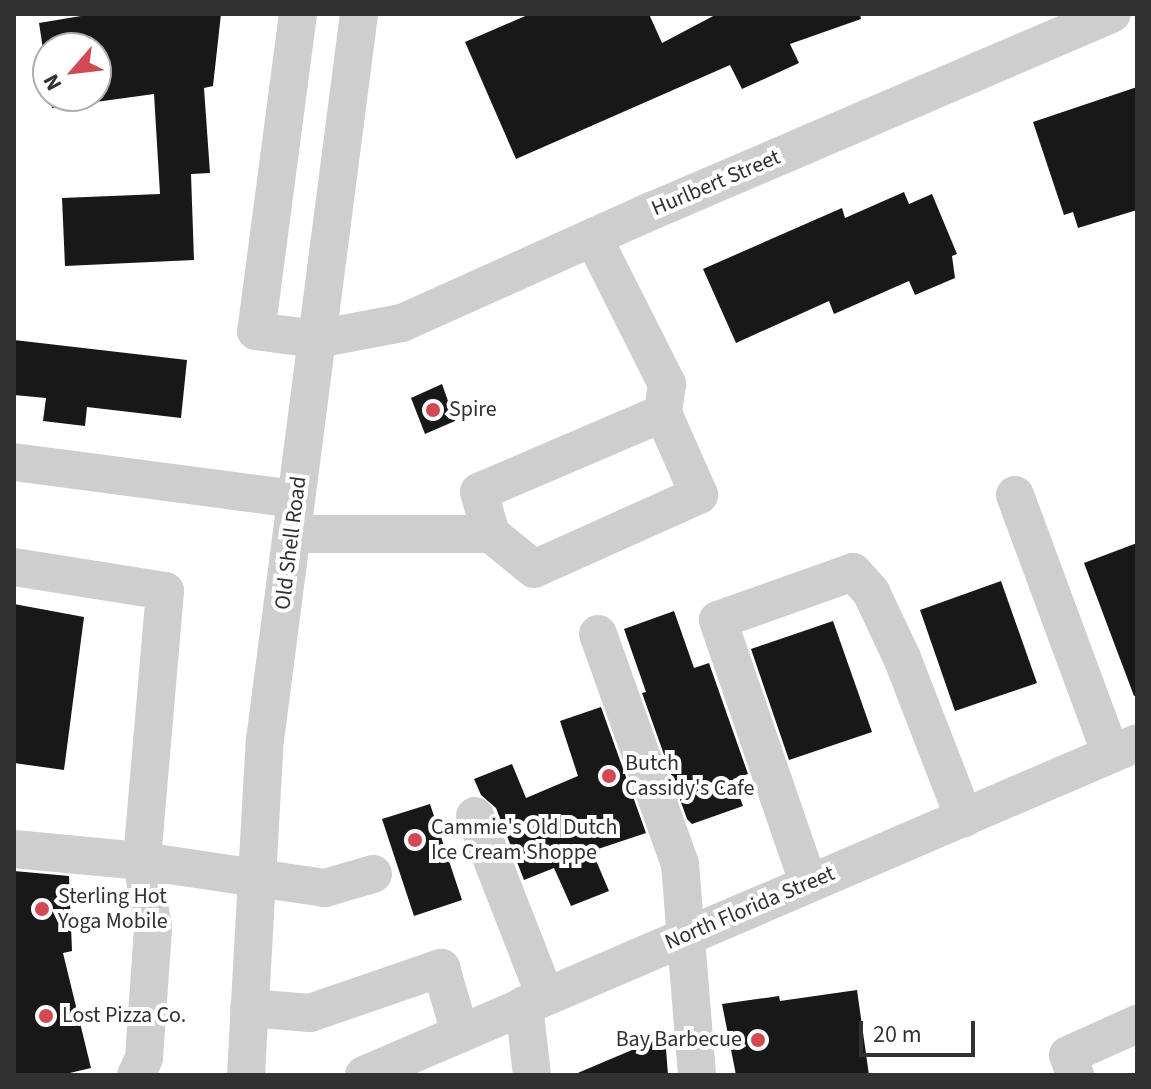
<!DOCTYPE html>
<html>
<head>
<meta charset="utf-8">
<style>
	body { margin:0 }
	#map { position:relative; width:1151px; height:1089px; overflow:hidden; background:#fff; font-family:"Source Sans 3",sans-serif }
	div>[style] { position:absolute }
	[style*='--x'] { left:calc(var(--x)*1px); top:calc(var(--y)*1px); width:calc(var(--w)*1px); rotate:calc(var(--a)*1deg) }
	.building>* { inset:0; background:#181818 }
	.minor>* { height:38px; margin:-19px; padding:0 19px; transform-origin:19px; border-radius:19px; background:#cecece }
	.dots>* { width:22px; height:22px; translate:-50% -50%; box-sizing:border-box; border:4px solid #fff; border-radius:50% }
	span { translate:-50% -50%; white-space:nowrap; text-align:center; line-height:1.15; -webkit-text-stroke:8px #fff; paint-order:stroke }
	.street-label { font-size:22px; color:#313131 }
	.poi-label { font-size:22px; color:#313131 }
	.left { translate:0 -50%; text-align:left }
	.right { translate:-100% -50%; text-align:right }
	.frame { position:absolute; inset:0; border:16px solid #313131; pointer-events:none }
	.north { position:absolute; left:32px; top:32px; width:80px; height:80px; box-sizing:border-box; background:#fff; border:2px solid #adadad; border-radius:50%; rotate:242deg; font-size:22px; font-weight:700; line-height:32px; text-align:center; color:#313131 }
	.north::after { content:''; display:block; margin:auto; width:28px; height:36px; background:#d24956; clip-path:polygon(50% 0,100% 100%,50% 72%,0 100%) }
	.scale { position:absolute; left:859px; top:1021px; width:116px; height:36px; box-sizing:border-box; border:4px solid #313131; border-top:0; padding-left:10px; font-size:24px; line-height:28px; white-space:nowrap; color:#313131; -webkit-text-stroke:6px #fff; paint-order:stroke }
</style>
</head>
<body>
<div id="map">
	<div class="building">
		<div style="clip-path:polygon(93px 14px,221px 14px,213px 86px,204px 88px,210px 173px,191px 174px,194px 260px,65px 266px,62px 198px,160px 194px,154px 94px,52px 108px,50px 96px,96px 96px,96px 48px,48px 48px,48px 82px,39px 23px)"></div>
		<div style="clip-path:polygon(530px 14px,649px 14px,662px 43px,717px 14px,860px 14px,861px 19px,790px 44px,799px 63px,742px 89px,730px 65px,516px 159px,465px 42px)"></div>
		<div style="clip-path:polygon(1137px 87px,1137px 210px,1078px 228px,1073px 212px,1064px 215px,1033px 122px)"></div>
		<div style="clip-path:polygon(904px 192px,909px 204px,932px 194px,957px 254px,952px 256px,955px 278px,915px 295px,909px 281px,834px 314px,829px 301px,736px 343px,703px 269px,842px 208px,845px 218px)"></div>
		<div style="clip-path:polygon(14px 340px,187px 360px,181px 418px,87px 407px,85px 426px,43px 421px,46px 398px,14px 395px)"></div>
		<div style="clip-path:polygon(442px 384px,455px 421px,425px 434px,411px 398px)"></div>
		<div style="clip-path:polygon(1137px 543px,1137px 695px,1134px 696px,1084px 563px)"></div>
		<div style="clip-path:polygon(1001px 581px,1037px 683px,955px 711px,920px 610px)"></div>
		<div style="clip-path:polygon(14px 604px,84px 617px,64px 770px,14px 763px)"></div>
		<div style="clip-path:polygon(674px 611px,694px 668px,709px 663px,748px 774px,733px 779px,743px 806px,692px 824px,687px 819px,642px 693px,646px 692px,624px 629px)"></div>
		<div style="clip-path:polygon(833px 621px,872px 732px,789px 760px,751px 649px)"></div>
		<div style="clip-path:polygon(601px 707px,646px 833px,592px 851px,609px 891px,571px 906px,554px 868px,524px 880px,496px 808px,481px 795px,474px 779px,512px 764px,526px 798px,578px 776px,560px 721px)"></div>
		<div style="clip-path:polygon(430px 804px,462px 900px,414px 916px,382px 819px)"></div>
		<div style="clip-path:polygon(14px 871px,69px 876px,72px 951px,63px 953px,91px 1068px,61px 1075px,14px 1075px)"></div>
		<div style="clip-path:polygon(857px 990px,869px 1075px,736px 1075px,722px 1004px,779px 996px,780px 1001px)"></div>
		<div style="clip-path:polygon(665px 1036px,668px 1075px,573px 1075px)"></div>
	</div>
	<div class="minor">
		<div style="--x:298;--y:14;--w:320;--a:97.5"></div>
		<div style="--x:256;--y:331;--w:62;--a:7.5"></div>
		<div style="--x:317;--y:339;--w:86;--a:-10.7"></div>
		<div style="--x:402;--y:323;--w:276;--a:-24.2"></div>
		<div style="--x:654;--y:210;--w:498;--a:-23.2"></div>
		<div style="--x:593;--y:237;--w:165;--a:63.3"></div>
		<div style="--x:667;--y:384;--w:29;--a:98"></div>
		<div style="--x:14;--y:462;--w:284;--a:7.5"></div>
		<div style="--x:1015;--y:495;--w:276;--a:69.7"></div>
		<div style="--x:292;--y:534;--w:199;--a:0"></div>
		<div style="--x:491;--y:534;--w:55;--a:39.1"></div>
		<div style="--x:534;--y:569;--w:181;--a:-24.2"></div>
		<div style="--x:699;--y:495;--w:90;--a:-113.7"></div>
		<div style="--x:663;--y:413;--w:200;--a:156.8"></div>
		<div style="--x:479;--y:492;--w:44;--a:74.1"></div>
		<div style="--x:14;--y:567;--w:153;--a:9"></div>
		<div style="--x:165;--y:591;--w:271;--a:94.9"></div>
		<div style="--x:142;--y:861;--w:185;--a:8.4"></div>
		<div style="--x:325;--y:888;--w:50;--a:-16.3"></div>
		<div style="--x:598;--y:634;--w:244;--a:70.4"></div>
		<div style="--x:680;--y:864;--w:212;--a:85.4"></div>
		<div style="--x:475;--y:816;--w:193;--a:68.7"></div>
		<div style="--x:14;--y:849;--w:129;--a:5.4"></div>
		<div style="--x:142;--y:861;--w:69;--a:80.8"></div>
		<div style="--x:153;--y:929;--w:129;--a:94"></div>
		<div style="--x:144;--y:1058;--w:19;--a:115"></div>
		<div style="--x:808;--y:882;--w:277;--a:-109"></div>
		<div style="--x:718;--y:620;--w:143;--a:-19.6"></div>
		<div style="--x:853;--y:572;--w:27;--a:48"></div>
		<div style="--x:871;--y:592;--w:73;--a:64.8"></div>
		<div style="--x:902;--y:658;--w:172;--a:68.8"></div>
		<div style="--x:524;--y:1005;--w:70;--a:83.5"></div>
		<div style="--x:249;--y:1008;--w:61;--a:4.7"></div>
		<div style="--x:310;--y:1013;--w:139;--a:-19"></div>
		<div style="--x:441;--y:968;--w:68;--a:73.7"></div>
		<div style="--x:246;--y:1075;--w:336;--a:-86.8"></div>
		<div style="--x:265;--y:740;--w:732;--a:-82.62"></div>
		<div style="--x:364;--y:1075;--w:841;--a:-23.24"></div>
		<div style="--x:1075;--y:1075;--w:21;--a:-109"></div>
		<div style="--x:1068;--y:1055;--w:76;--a:-24.2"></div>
	</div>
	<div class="dots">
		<div style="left:433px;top:410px;background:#d24956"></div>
		<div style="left:609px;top:776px;background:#d24956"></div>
		<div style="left:415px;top:840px;background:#d24956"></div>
		<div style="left:42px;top:909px;background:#d24956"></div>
		<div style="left:46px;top:1016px;background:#d24956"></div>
		<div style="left:758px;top:1040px;background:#d24956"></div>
	</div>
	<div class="street-label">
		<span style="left:716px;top:183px;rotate:-23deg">Hurlbert Street</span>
		<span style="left:291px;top:543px;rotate:-83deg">Old Shell Road</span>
		<span style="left:750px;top:908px;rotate:-23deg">North Florida Street</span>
	</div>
	<div class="poi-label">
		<span class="left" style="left:449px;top:410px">Spire</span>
		<span class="left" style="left:625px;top:776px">Butch<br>Cassidy's Cafe</span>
		<span class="left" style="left:431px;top:840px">Cammie's Old Dutch<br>Ice Cream Shoppe</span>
		<span class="left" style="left:58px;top:909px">Sterling Hot<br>Yoga Mobile</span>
		<span class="left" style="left:62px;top:1016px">Lost Pizza Co.</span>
		<span class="right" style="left:742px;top:1040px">Bay Barbecue</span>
	</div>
	<div class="frame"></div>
	<div class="north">N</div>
	<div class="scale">20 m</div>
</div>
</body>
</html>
